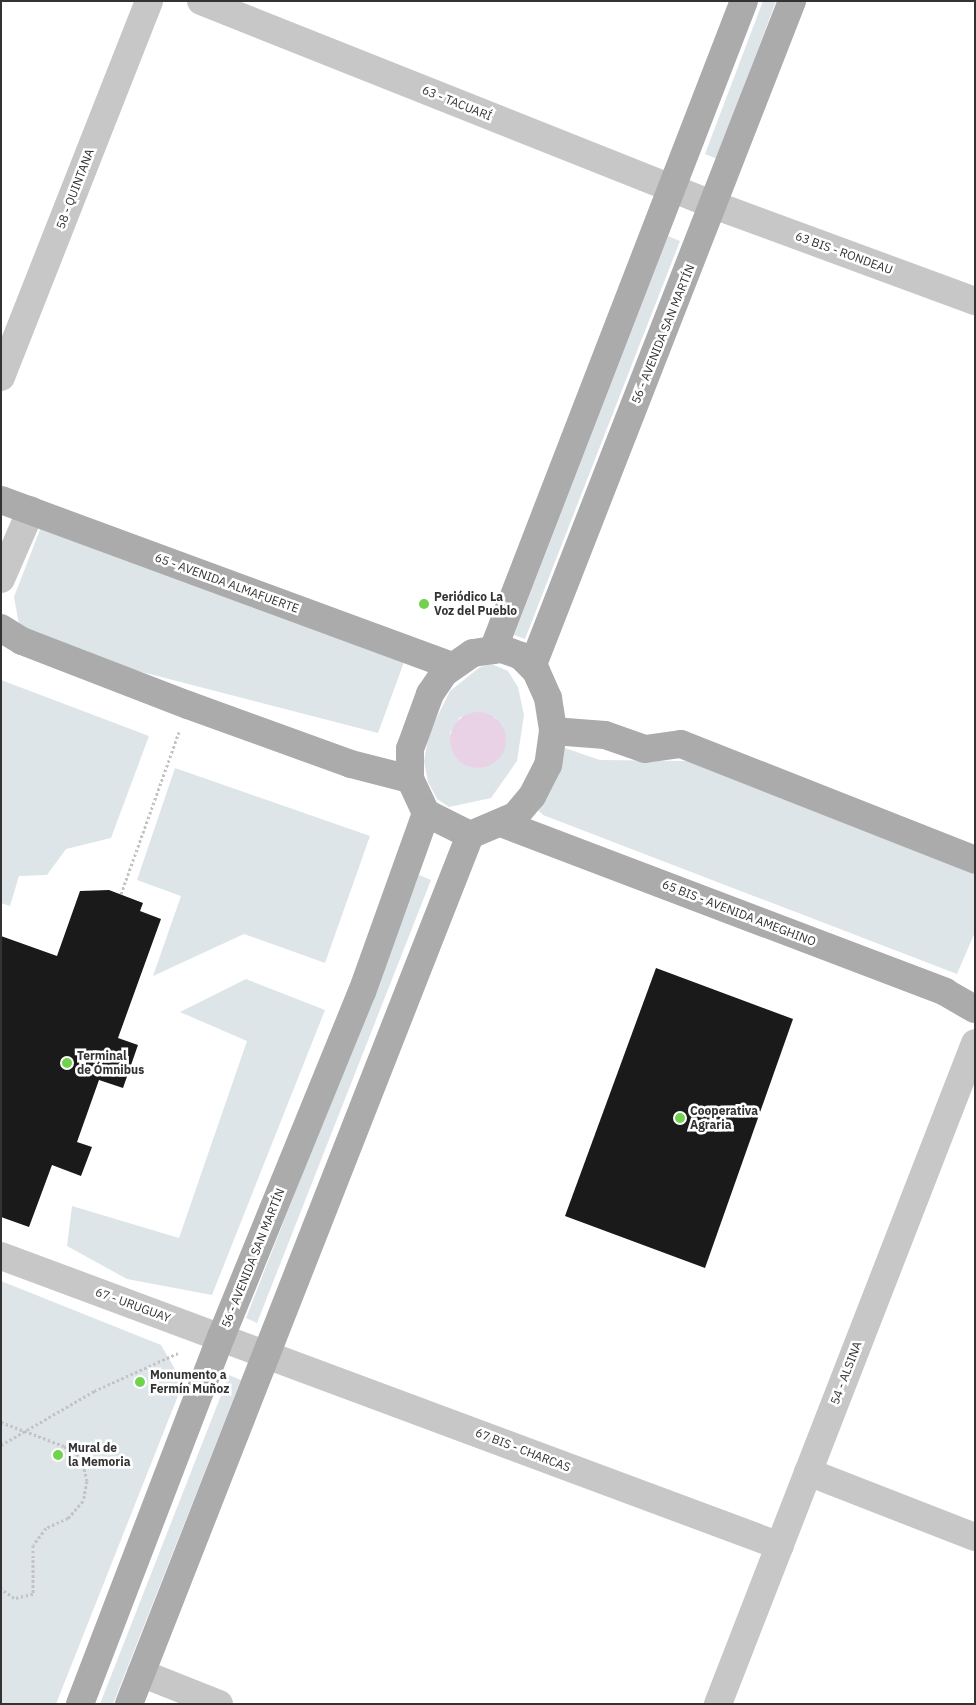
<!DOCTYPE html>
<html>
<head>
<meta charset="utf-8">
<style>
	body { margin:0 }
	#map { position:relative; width:976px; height:1705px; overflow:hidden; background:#fff; font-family:"IBM Plex Sans",sans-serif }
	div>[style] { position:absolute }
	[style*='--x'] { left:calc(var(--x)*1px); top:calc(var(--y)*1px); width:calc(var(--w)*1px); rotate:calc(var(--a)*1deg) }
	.green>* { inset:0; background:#dde5e8 }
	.water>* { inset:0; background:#ead2e6 }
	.round { border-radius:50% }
	.building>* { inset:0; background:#1a1a1a }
	.path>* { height:3px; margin-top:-1.5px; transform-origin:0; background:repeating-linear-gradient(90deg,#c3c3c3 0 2.5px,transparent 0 5px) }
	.minor>* { height:28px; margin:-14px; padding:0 14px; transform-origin:14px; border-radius:14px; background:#c7c7c7 }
	.major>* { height:28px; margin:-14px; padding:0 14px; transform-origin:14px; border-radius:14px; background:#ababab }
	.dots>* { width:14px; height:14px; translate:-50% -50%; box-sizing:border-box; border:2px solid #fff; border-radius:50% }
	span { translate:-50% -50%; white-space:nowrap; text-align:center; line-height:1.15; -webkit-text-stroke:5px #fff; paint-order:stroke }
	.street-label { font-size:12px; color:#333 }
	.poi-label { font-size:12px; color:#333; font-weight:700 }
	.left { translate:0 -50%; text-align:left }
	.frame { position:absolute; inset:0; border:2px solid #333; pointer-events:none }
</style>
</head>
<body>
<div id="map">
	<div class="green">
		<div style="clip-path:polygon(763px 1px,776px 1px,717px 159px,705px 154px)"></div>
		<div style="clip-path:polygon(668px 236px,680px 241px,525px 639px,514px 635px)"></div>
		<div style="clip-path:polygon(41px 527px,404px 662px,378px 733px,22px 641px,14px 597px)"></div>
		<div style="clip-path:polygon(evenodd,492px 664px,508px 671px,518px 687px,524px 715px,517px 761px,491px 798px,449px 807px,437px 799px,428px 782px,424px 761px,429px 733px,450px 691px,480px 667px,492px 664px,460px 717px,495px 717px,506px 743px,457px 759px,450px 733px,460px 717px)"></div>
		<div style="clip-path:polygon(1px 680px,149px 736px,111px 838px,66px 849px,47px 875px,19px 876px,10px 906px,1px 903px)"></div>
		<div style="clip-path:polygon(553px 744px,600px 760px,688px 761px,975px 874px,975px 932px,957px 974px,543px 815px,532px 804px)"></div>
		<div style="clip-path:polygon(175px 768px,370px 836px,325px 963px,244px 934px,153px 976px,181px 896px,137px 880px)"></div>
		<div style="clip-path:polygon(419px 875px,431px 880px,257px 1323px,246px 1318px)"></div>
		<div style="clip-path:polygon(246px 979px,325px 1010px,212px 1295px,127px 1279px,67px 1246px,72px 1206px,179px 1238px,247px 1041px,180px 1012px)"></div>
		<div style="clip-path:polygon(1px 1281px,161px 1345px,183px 1383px,56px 1704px,1px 1704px)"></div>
		<div style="clip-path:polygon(229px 1375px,241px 1380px,113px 1704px,100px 1704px)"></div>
	</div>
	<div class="water">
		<div class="round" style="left:450px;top:712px;width:56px;height:56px"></div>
	</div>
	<div class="building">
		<div style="clip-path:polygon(109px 890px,143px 903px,140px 911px,161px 919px,118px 1038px,138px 1045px,123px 1088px,99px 1080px,77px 1142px,92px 1147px,81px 1176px,52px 1165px,29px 1227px,1px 1217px,1px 936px,57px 956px,80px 891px)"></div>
		<div style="clip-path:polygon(656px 968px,793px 1019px,705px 1268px,565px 1216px)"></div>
	</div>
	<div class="path">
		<div style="--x:121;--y:894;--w:172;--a:-70.3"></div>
		<div style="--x:1;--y:1422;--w:67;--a:20.9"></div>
		<div style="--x:64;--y:1446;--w:22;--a:36"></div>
		<div style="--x:82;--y:1459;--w:23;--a:77"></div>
		<div style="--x:87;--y:1481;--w:20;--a:101"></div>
		<div style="--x:83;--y:1501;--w:23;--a:131"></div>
		<div style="--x:68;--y:1518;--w:24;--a:156"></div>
		<div style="--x:46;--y:1528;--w:21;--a:127"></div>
		<div style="--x:33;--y:1545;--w:49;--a:90"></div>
		<div style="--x:33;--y:1594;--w:19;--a:168"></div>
		<div style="--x:14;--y:1598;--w:16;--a:-145"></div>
		<div style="--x:1;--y:1445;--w:108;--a:-30.1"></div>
		<div style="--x:94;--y:1391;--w:92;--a:-24.3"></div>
	</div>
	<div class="minor">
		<div style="--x:201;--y:1;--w:552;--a:21.69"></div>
		<div style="--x:714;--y:205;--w:278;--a:20.2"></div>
		<div style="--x:1;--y:377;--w:404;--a:-68.5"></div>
		<div style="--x:1;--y:579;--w:75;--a:-66.5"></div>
		<div style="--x:1;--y:1256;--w:831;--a:20.42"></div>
		<div style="--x:808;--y:1472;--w:179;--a:21.3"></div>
		<div style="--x:141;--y:1673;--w:84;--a:21.7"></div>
		<div style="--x:718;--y:1704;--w:709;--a:-68.75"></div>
	</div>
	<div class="major">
		<div style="--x:1;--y:500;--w:481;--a:20.2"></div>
		<div style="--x:1;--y:628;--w:25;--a:32"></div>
		<div style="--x:22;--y:641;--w:178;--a:21.1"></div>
		<div style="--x:188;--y:705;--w:173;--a:19.9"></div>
		<div style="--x:351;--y:764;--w:61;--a:14.3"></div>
		<div style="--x:502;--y:649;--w:20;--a:20"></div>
		<div style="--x:521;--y:656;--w:21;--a:45"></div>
		<div style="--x:536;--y:671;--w:30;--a:66"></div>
		<div style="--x:548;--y:698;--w:33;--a:81"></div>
		<div style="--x:553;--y:731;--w:34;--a:98"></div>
		<div style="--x:548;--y:765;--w:35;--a:117"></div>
		<div style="--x:532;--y:796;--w:26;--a:130"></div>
		<div style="--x:515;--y:816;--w:49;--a:157.1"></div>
		<div style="--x:470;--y:835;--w:49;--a:-153.4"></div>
		<div style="--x:426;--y:813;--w:38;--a:-115"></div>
		<div style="--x:410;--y:779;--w:30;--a:-90"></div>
		<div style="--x:410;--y:749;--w:59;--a:-70"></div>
		<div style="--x:430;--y:694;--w:25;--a:-56"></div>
		<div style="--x:444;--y:673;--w:35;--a:-35"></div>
		<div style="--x:473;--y:653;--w:29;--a:-8"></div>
		<div style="--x:493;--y:650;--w:696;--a:-68.86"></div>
		<div style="--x:532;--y:667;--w:715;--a:-68.67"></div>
		<div style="--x:553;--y:731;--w:52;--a:4.4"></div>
		<div style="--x:605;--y:735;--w:42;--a:19.3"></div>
		<div style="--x:645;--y:749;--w:36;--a:-8"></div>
		<div style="--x:681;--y:744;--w:316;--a:21.5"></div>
		<div style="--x:501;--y:823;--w:475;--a:20.8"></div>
		<div style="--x:945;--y:992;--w:34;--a:30"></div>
		<div style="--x:80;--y:1704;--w:393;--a:-69"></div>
		<div style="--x:221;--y:1337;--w:373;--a:-67.8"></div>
		<div style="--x:362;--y:992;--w:190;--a:-70.3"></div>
		<div style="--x:129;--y:1704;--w:934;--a:-68.57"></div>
	</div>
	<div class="dots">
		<div style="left:424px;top:604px;background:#71d24d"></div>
		<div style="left:67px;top:1063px;background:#71d24d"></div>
		<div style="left:680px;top:1118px;background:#71d24d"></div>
		<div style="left:140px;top:1382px;background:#71d24d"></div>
		<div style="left:58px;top:1455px;background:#71d24d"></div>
	</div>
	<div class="street-label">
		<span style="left:457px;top:103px;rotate:22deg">63 - TACUARÍ</span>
		<span style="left:75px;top:189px;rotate:-69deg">58 - QUINTANA</span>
		<span style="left:844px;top:253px;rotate:20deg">63 BIS - RONDEAU</span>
		<span style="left:663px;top:334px;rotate:-68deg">56 - AVENIDA SAN MARTÍN</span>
		<span style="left:227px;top:583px;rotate:20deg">65 - AVENIDA ALMAFUERTE</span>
		<span style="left:739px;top:913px;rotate:21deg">65 BIS - AVENIDA AMEGHINO</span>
		<span style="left:253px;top:1258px;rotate:-68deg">56 - AVENIDA SAN MARTÍN</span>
		<span style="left:133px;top:1305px;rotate:20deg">67 - URUGUAY</span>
		<span style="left:846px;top:1373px;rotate:-69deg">54 - ALSINA</span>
		<span style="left:523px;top:1450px;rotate:21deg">67 BIS - CHARCAS</span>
	</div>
	<div class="poi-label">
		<span class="left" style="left:434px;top:604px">Periódico La<br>Voz del Pueblo</span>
		<span class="left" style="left:77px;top:1063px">Terminal<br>de Ómnibus</span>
		<span class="left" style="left:690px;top:1118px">Cooperativa<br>Agraria</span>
		<span class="left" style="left:150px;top:1382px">Monumento a<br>Fermín Muñoz</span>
		<span class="left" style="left:68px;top:1455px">Mural de<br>la Memoria</span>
	</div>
	<div class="frame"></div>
</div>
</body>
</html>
